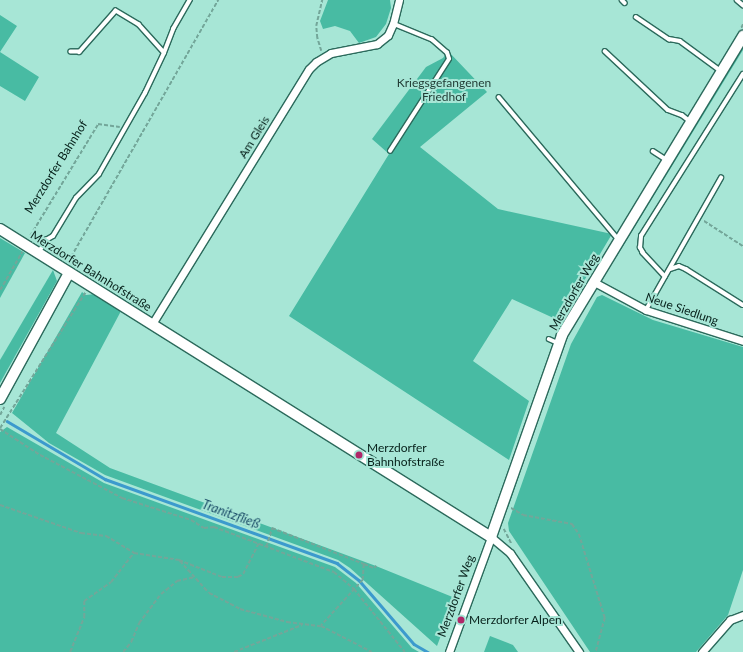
<!DOCTYPE html>
<html>
<head>
<meta charset="utf-8">
<style>
	body { margin:0 }
	#map { position:relative; width:743px; height:652px; overflow:hidden; background:#a7e6d6; font-family:Lato,sans-serif }
	div>[style] { position:absolute }
	[style*='--x'] { left:calc(var(--x)*1px); top:calc(var(--y)*1px); width:calc(var(--w)*1px); rotate:calc(var(--a)*1deg) }
	.green>* { inset:0; background:#48bba3 }
	.stream>* { height:2.5px; margin:-1.25px; padding:0 1.25px; transform-origin:1.25px; border-radius:1.25px; background:#3c9acd }
	.path>* { height:1.5px; margin-top:-0.75px; transform-origin:0; background:repeating-linear-gradient(90deg,#73a699 0 4px,transparent 0 6px) }
	.roads { filter:drop-shadow(1px 0 #2c6a5c) drop-shadow(-1px 0 #2c6a5c) drop-shadow(0 1px #2c6a5c) drop-shadow(0 -1px #2c6a5c) }
	.lane>* { height:3.5px; margin:-1.75px; padding:0 1.75px; transform-origin:1.75px; border-radius:1.75px; background:#fff }
	.street>* { height:7px; margin:-3.5px; padding:0 3.5px; transform-origin:3.5px; border-radius:3.5px; background:#fff }
	.secondary>* { height:10px; margin:-5px; padding:0 5px; transform-origin:5px; border-radius:5px; background:#fff }
	.dots>* { width:11px; height:11px; translate:-50% -50%; box-sizing:border-box; border:2px solid #a7e6d6; border-radius:50% }
	span { translate:-50% -50%; white-space:nowrap; text-align:center; line-height:1.15; -webkit-text-stroke:4px #a7e6d6; paint-order:stroke }
	.park-label { font-size:12px; color:#233e37 }
	.street-label { font-size:12px; color:#06201a }
	.poi-label { font-size:12px; color:#06201a }
	.left { translate:0 -50%; text-align:left }
	.water-label { font-size:13px; color:#1c4e69; font-style:italic }
</style>
</head>
<body>
<div id="map">
	<div class="green">
		<div style="clip-path:polygon(328px 0,390px 0,391px 8px,386px 24px,376px 37px,359px 43px,350px 31px,335px 26px,323px 29px,320px 21px)"></div>
		<div style="clip-path:polygon(0 15px,17px 26px,0 52px,39px 77px,25px 101px,0 86px)"></div>
		<div style="clip-path:polygon(743px 43px,743px 50px,617px 256px,614px 254px,728px 72px,727px 70px)"></div>
		<div style="clip-path:polygon(448px 51px,487px 92px,420px 147px,498px 209px,612px 234px,560px 321px,512px 299px,473px 361px,529px 401px,509px 460px,289px 316px,389px 154px,372px 139px,426px 67px,443px 58px)"></div>
		<div style="clip-path:polygon(0 238px,25px 253px,0 298px)"></div>
		<div style="clip-path:polygon(53px 270px,57px 281px,0 383px,0 360px)"></div>
		<div style="clip-path:polygon(82px 292px,86px 295px,95px 294px,121px 311px,56px 433px,110px 468px,376px 566px,455px 598px,437px 646px,350px 568px,338px 560px,105px 475px,49px 443px,12px 413px)"></div>
		<div style="clip-path:polygon(602px 295px,653px 320px,743px 347px,743px 570px,728px 615px,696px 652px,590px 652px,509px 531px,508px 523px,571px 344px,597px 297px)"></div>
		<div style="clip-path:polygon(547px 393px,508px 508px,506px 509px,545px 394px)"></div>
		<div style="clip-path:polygon(7px 427px,104px 483px,335px 567px,356px 583px,412px 648px,419px 652px,0 652px,0 432px)"></div>
		<div style="clip-path:polygon(490px 636px,513px 645px,518px 652px,484px 652px)"></div>
	</div>
	<div class="stream">
		<div style="--x:7;--y:421;--w:114;--a:30.6"></div>
		<div style="--x:105;--y:479;--w:247;--a:19.9"></div>
		<div style="--x:337;--y:563;--w:28;--a:38"></div>
		<div style="--x:359;--y:580;--w:84;--a:49.3"></div>
		<div style="--x:414;--y:644;--w:16;--a:30"></div>
	</div>
	<div class="path">
		<div style="--x:741;--y:28;--w:4;--a:-63"></div>
		<div style="--x:321;--y:51;--w:14;--a:-107"></div>
		<div style="--x:317;--y:38;--w:12;--a:-95"></div>
		<div style="--x:316;--y:26;--w:27;--a:-77"></div>
		<div style="--x:704;--y:221;--w:46;--a:32.7"></div>
		<div style="--x:30;--y:236;--w:131;--a:-58.7"></div>
		<div style="--x:98;--y:124;--w:22;--a:8"></div>
		<div style="--x:68;--y:262;--w:302;--a:-60.2"></div>
		<div style="--x:0;--y:290;--w:44;--a:-59.9"></div>
		<div style="--x:0;--y:415;--w:9;--a:-63"></div>
		<div style="--x:0;--y:428;--w:160;--a:-57.8"></div>
		<div style="--x:0;--y:429;--w:48;--a:33"></div>
		<div style="--x:40;--y:455;--w:93;--a:27.7"></div>
		<div style="--x:122;--y:498;--w:72;--a:17.7"></div>
		<div style="--x:191;--y:520;--w:15;--a:32"></div>
		<div style="--x:204;--y:528;--w:10;--a:-6"></div>
		<div style="--x:214;--y:527;--w:128;--a:20.6"></div>
		<div style="--x:334;--y:572;--w:26;--a:40"></div>
		<div style="--x:354;--y:589;--w:81;--a:51"></div>
		<div style="--x:0;--y:505;--w:86;--a:19.1"></div>
		<div style="--x:81;--y:533;--w:25;--a:7"></div>
		<div style="--x:106;--y:536;--w:33;--a:31"></div>
		<div style="--x:134;--y:553;--w:46;--a:8.8"></div>
		<div style="--x:179;--y:560;--w:46;--a:21.6"></div>
		<div style="--x:222;--y:577;--w:16;--a:0"></div>
		<div style="--x:238;--y:577;--w:6;--a:-31"></div>
		<div style="--x:243;--y:574;--w:34;--a:-63"></div>
		<div style="--x:511;--y:508;--w:14;--a:30"></div>
		<div style="--x:523;--y:515;--w:50;--a:10.4"></div>
		<div style="--x:572;--y:524;--w:12;--a:55"></div>
		<div style="--x:579;--y:534;--w:88;--a:72.8"></div>
		<div style="--x:605;--y:618;--w:35;--a:105"></div>
		<div style="--x:504;--y:529;--w:16;--a:63"></div>
		<div style="--x:266;--y:547;--w:20;--a:-72"></div>
		<div style="--x:272;--y:528;--w:99;--a:21.4"></div>
		<div style="--x:364;--y:564;--w:16;--a:94"></div>
		<div style="--x:363;--y:580;--w:62;--a:132.4"></div>
		<div style="--x:180;--y:561;--w:43;--a:47.8"></div>
		<div style="--x:209;--y:593;--w:35;--a:27"></div>
		<div style="--x:240;--y:609;--w:49;--a:15.5"></div>
		<div style="--x:287;--y:622;--w:34;--a:7"></div>
		<div style="--x:321;--y:626;--w:57;--a:27"></div>
		<div style="--x:364;--y:564;--w:11;--a:22"></div>
		<div style="--x:374;--y:568;--w:3;--a:-45"></div>
		<div style="--x:70;--y:652;--w:38;--a:-68"></div>
		<div style="--x:84;--y:617;--w:16;--a:-90"></div>
		<div style="--x:84;--y:601;--w:33;--a:-35"></div>
		<div style="--x:111;--y:582;--w:37;--a:-52"></div>
		<div style="--x:123;--y:652;--w:13;--a:-51"></div>
		<div style="--x:131;--y:642;--w:21;--a:-67"></div>
		<div style="--x:139;--y:623;--w:36;--a:-53"></div>
		<div style="--x:161;--y:594;--w:21;--a:-39"></div>
		<div style="--x:177;--y:581;--w:17;--a:-13"></div>
		<div style="--x:234;--y:652;--w:73;--a:-21.7"></div>
	</div>
	<div class="roads">
		<div class="lane">
			<div style="--x:622;--y:0;--w:4;--a:45"></div>
			<div style="--x:737;--y:0;--w:8;--a:40"></div>
			<div style="--x:636;--y:17;--w:40;--a:34"></div>
			<div style="--x:669;--y:39;--w:11;--a:10"></div>
			<div style="--x:680;--y:41;--w:51;--a:36.2"></div>
			<div style="--x:605;--y:51;--w:86;--a:43.1"></div>
			<div style="--x:668;--y:110;--w:15;--a:20"></div>
			<div style="--x:682;--y:115;--w:11;--a:38"></div>
			<div style="--x:164;--y:53;--w:26;--a:-69"></div>
			<div style="--x:173;--y:29;--w:34;--a:-60"></div>
			<div style="--x:499;--y:97;--w:187;--a:50"></div>
			<div style="--x:390;--y:151;--w:109;--a:-57.3"></div>
			<div style="--x:449;--y:59;--w:6;--a:-108"></div>
			<div style="--x:447;--y:53;--w:20;--a:-139"></div>
			<div style="--x:432;--y:40;--w:42;--a:-157.7"></div>
			<div style="--x:653;--y:151;--w:17;--a:33"></div>
			<div style="--x:39;--y:252;--w:14;--a:-60"></div>
			<div style="--x:46;--y:240;--w:8;--a:-30"></div>
			<div style="--x:53;--y:236;--w:44;--a:-58.8"></div>
			<div style="--x:76;--y:198;--w:33;--a:-46"></div>
			<div style="--x:99;--y:174;--w:93;--a:-60.4"></div>
			<div style="--x:145;--y:93;--w:44;--a:-64.6"></div>
			<div style="--x:164;--y:53;--w:38;--a:-132"></div>
			<div style="--x:139;--y:25;--w:27;--a:-149"></div>
			<div style="--x:116;--y:11;--w:55;--a:131.3"></div>
			<div style="--x:80;--y:52;--w:9;--a:180"></div>
			<div style="--x:670;--y:269;--w:9;--a:-18"></div>
			<div style="--x:679;--y:266;--w:8;--a:23"></div>
			<div style="--x:686;--y:269;--w:67;--a:32.3"></div>
			<div style="--x:665;--y:277;--w:33;--a:-133"></div>
			<div style="--x:643;--y:253;--w:6;--a:-121"></div>
			<div style="--x:640;--y:248;--w:12;--a:-85"></div>
			<div style="--x:641;--y:236;--w:191;--a:-57.8"></div>
			<div style="--x:646;--y:310;--w:152;--a:-60.4"></div>
			<div style="--x:549;--y:339;--w:10;--a:24"></div>
		</div>
		<div class="street">
			<div style="--x:594;--y:282;--w:59;--a:28.3"></div>
			<div style="--x:646;--y:310;--w:102;--a:17.7"></div>
			<div style="--x:152;--y:324;--w:299;--a:-58.4"></div>
			<div style="--x:309;--y:69;--w:10;--a:-45"></div>
			<div style="--x:316;--y:62;--w:17;--a:-31"></div>
			<div style="--x:331;--y:53;--w:47;--a:-11.1"></div>
			<div style="--x:377;--y:44;--w:14;--a:-39"></div>
			<div style="--x:388;--y:35;--w:12;--a:-66"></div>
			<div style="--x:393;--y:24;--w:25;--a:-76"></div>
			<div style="--x:449;--y:652;--w:122;--a:-69.9"></div>
			<div style="--x:491;--y:537;--w:25;--a:40"></div>
			<div style="--x:510;--y:553;--w:121;--a:55.1"></div>
			<div style="--x:702;--y:652;--w:43;--a:-48.8"></div>
			<div style="--x:730;--y:620;--w:14;--a:-21"></div>
		</div>
		<div class="secondary">
			<div style="--x:0;--y:229;--w:580;--a:32.1"></div>
			<div style="--x:491;--y:537;--w:214;--a:-70.6"></div>
			<div style="--x:562;--y:335;--w:350;--a:-58.8"></div>
			<div style="--x:0;--y:399;--w:144;--a:-61.3"></div>
		</div>
	</div>
	<div class="dots">
		<div style="left:359px;top:455px;background:#b02769"></div>
		<div style="left:461px;top:620px;background:#b02769"></div>
	</div>
	<div class="park-label">
		<span style="left:444px;top:90px">Kriegsgefangenen<br>Friedhof</span>
	</div>
	<div class="street-label">
		<span style="left:254px;top:137px;rotate:-58deg">Am Gleis</span>
		<span style="left:56px;top:167px;rotate:-58deg">Merzdorfer Bahnhof</span>
		<span style="left:91px;top:271px;rotate:32deg">Merzdorfer Bahnhofstraße</span>
		<span style="left:574px;top:292px;rotate:-60deg">Merzdorfer Weg</span>
		<span style="left:682px;top:309px;rotate:19deg">Neue Siedlung</span>
		<span style="left:456px;top:596px;rotate:-70deg">Merzdorfer Weg</span>
	</div>
	<div class="poi-label">
		<span class="left" style="left:367px;top:455px">Merzdorfer<br>Bahnhofstraße</span>
		<span class="left" style="left:469px;top:620px">Merzdorfer Alpen</span>
	</div>
	<div class="water-label">
		<span style="left:231px;top:514px;rotate:20deg">Tranitzfließ</span>
	</div>
</div>
</body>
</html>
